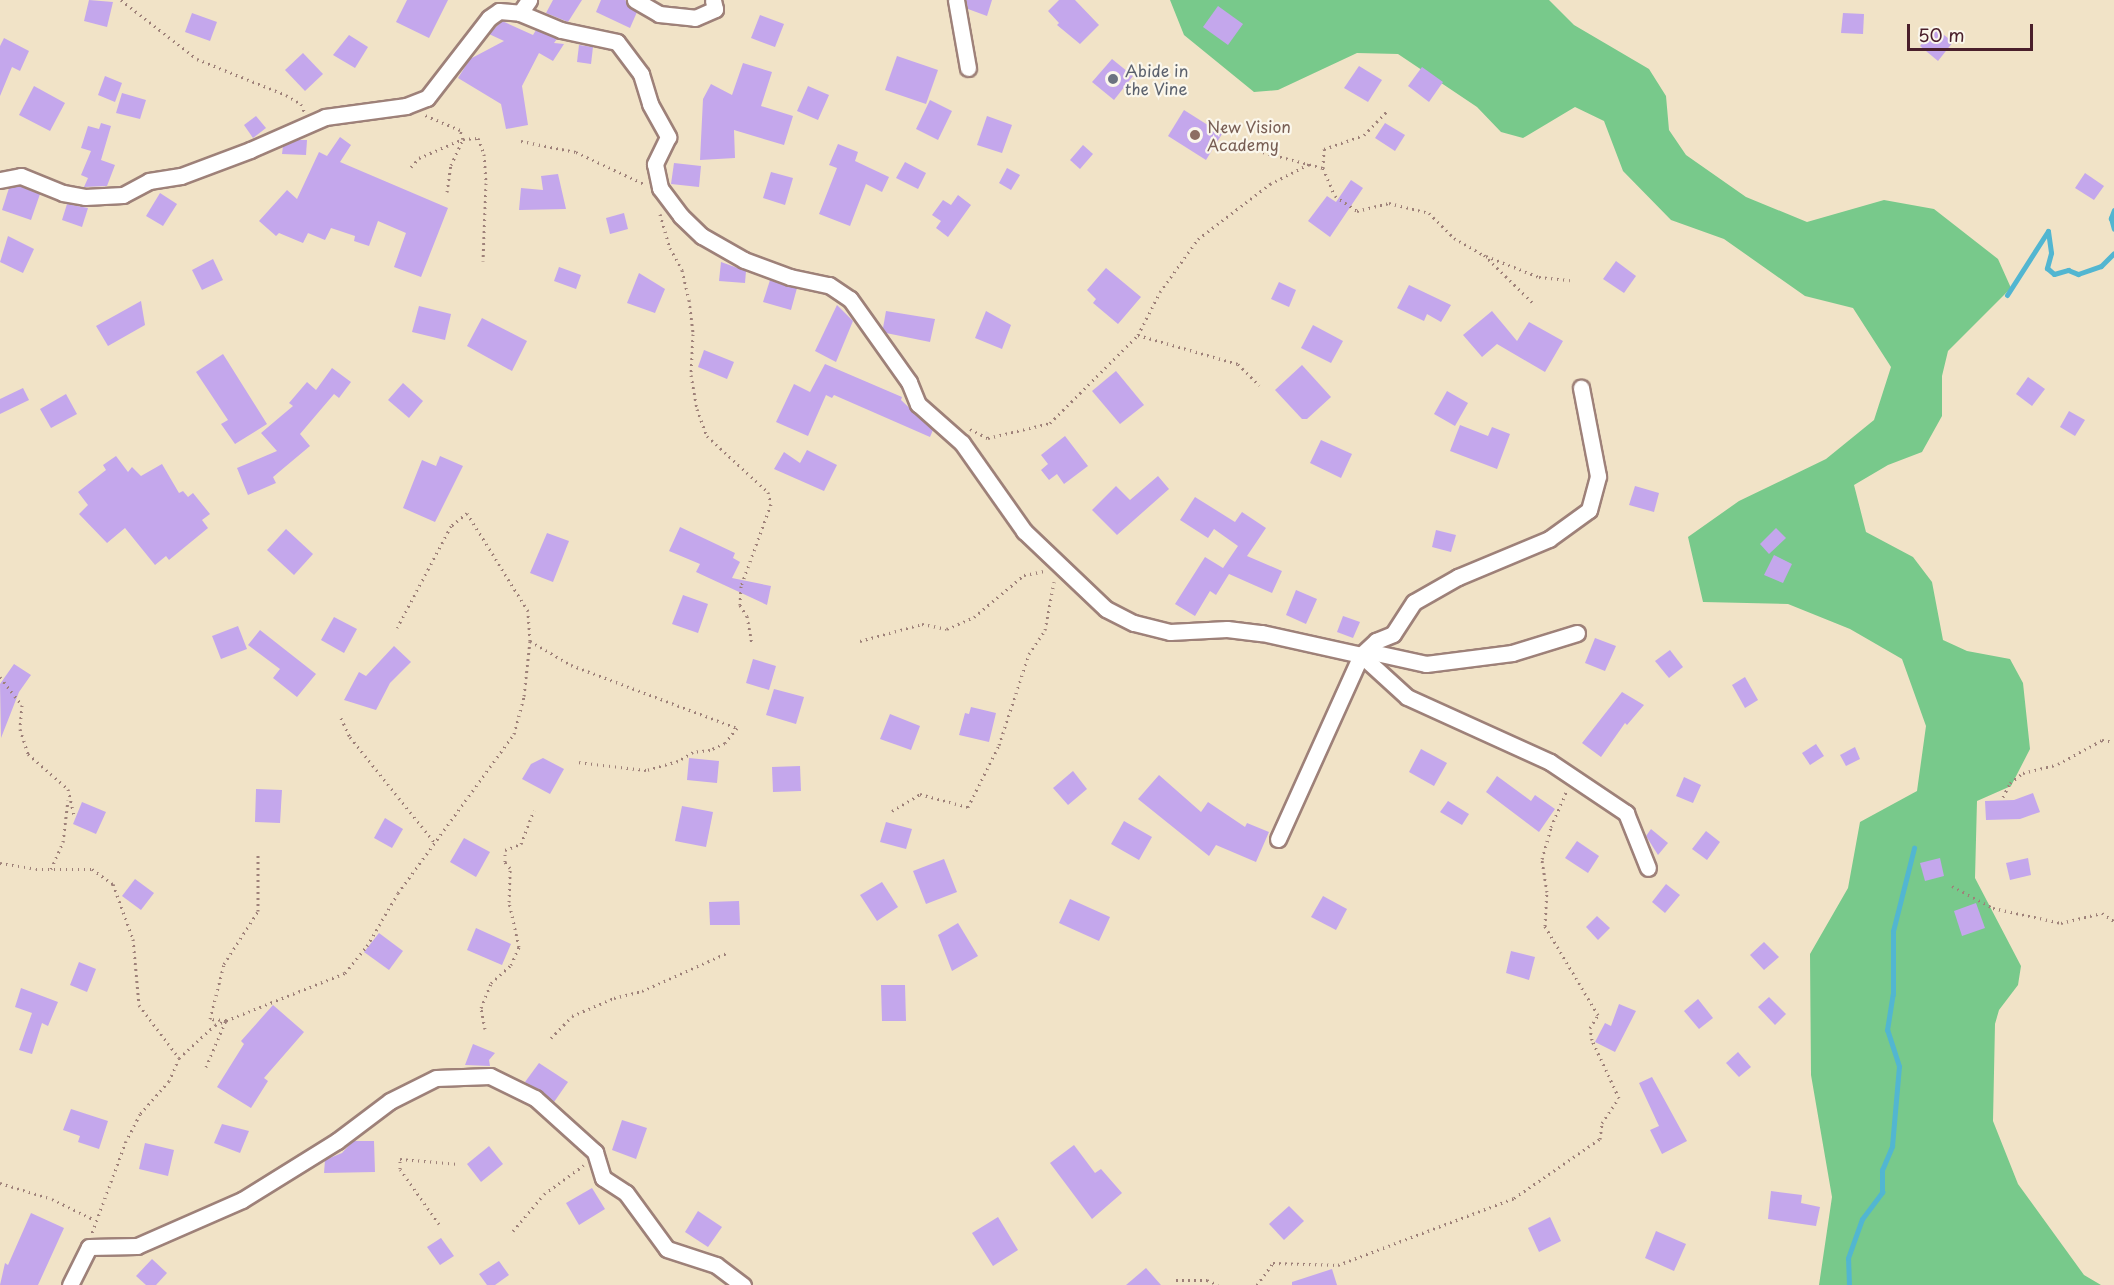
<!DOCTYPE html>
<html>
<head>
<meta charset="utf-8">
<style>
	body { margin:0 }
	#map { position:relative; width:2114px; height:1285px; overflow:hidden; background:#f1e3c7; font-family:"Playpen Sans",sans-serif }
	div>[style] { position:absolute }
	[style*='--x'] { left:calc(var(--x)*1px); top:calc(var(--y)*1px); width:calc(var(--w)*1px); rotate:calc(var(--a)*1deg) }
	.green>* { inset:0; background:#78c98b }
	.stream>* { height:5px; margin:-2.5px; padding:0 2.5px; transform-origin:2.5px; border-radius:2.5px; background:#52b6d1 }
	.building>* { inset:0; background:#c4a7ec }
	.path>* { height:3px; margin-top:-1.5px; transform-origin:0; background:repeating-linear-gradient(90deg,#9e8179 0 1.5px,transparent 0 6px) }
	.roads { filter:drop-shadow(2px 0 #9e8179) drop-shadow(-2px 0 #9e8179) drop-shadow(0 2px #9e8179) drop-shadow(0 -2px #9e8179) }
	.minor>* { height:15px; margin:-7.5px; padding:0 7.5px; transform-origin:7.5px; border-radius:7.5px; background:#fff }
	.dots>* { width:16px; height:16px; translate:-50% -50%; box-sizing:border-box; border:3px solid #fbf7ec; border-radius:50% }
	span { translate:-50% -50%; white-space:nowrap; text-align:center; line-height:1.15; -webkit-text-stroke:4.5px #fbf7ec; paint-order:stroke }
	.worship-label { font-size:16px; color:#5b616d }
	.left { translate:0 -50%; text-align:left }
	.education-label { font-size:16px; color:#785e54 }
	.scale { position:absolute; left:1907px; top:24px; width:126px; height:27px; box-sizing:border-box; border:3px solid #4a1f2b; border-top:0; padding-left:8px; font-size:18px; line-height:21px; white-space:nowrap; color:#4a1f2b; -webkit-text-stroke:4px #fbf7ec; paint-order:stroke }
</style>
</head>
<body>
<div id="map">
	<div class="green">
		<div style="clip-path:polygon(1170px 0,1549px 0,1574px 25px,1649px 69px,1666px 96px,1669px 130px,1686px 155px,1746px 197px,1807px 222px,1884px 200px,1934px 209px,1998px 259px,2011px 288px,1948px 351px,1942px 376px,1942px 416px,1922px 452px,1888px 465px,1854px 485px,1866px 532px,1913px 557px,1932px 582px,1943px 640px,1967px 651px,2010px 659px,2023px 683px,2030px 749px,2011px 786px,1977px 801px,1975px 878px,2021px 966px,2018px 985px,1999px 1010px,1995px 1024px,1993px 1121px,2018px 1184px,2084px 1275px,2101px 1285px,1819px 1285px,1832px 1197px,1811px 1075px,1810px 954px,1848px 888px,1860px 822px,1917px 791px,1926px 726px,1902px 659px,1850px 629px,1788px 604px,1703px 602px,1688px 537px,1739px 501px,1826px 459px,1874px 420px,1891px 367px,1853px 308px,1805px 296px,1724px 239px,1671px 220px,1623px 171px,1604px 121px,1575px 107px,1523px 138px,1501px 132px,1477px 107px,1398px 54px,1357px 53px,1278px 90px,1254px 92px,1184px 35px)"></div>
	</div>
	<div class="stream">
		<div style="--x:2114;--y:210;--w:9;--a:111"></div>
		<div style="--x:2111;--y:218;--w:11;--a:75"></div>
		<div style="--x:2007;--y:295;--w:76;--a:-57.4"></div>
		<div style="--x:2048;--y:231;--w:22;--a:82"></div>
		<div style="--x:2051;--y:253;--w:16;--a:105"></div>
		<div style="--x:2047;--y:268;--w:9;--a:41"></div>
		<div style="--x:2054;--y:274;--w:15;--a:-16"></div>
		<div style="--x:2068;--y:270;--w:11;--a:22"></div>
		<div style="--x:2078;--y:274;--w:24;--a:-19"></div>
		<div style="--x:2101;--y:266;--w:18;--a:-45"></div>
		<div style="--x:1849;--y:1285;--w:27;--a:-92"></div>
		<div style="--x:1848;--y:1258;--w:41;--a:-70.3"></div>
		<div style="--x:1862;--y:1219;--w:34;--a:-53"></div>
		<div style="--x:1882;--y:1192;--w:22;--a:-90"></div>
		<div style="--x:1882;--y:1170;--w:26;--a:-67"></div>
		<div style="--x:1892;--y:1146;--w:80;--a:-85"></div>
		<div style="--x:1899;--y:1066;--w:38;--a:-108"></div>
		<div style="--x:1887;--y:1030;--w:36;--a:-81"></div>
		<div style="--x:1893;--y:994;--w:63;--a:-90"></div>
		<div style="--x:1893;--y:931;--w:86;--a:-75.8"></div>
	</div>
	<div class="building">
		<div style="clip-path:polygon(89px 0,113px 2px,107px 27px,84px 21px)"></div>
		<div style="clip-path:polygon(407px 0,448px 0,429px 38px,396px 22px)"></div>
		<div style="clip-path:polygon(553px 0,582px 0,568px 22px,546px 13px)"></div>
		<div style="clip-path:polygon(601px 0,625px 0,637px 12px,630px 28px,596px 12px)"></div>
		<div style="clip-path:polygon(966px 0,992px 0,987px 16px,968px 9px)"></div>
		<div style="clip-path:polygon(1059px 0,1075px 0,1099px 25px,1080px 44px,1057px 25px,1059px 23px,1048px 11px)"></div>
		<div style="clip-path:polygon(1218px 6px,1243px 24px,1228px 45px,1203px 27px)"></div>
		<div style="clip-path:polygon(192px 13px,217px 22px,210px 41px,185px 32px)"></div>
		<div style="clip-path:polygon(1843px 13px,1864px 14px,1863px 34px,1841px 33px)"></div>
		<div style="clip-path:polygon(760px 15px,784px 24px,775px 47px,751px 38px)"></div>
		<div style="clip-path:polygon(502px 21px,533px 35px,536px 30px,557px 39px,554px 43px,564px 44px,553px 61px,539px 53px,522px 86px,528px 125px,506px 129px,501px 104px,458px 78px,470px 59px,504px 41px,489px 34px)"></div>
		<div style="clip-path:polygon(1935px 28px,1953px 42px,1938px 61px,1920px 46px)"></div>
		<div style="clip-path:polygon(349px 35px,368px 47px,355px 68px,333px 55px)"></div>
		<div style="clip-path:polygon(4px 38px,29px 51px,20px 71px,12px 67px,0 96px,0 46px)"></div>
		<div style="clip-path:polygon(579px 45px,593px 47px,591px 64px,577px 62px)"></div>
		<div style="clip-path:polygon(303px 53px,323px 74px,305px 91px,285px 70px)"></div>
		<div style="clip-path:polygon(897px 56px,938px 70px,926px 104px,885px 90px)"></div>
		<div style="clip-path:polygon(1112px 59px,1133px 76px,1114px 100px,1092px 82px)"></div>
		<div style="clip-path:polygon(743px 63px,772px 72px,761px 106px,793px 116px,784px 145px,734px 130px,735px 158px,700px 160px,703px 99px,711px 84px,732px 95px)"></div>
		<div style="clip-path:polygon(1359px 66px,1382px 80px,1368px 102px,1344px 88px)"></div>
		<div style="clip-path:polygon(1422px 67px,1443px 82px,1429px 102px,1408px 86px)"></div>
		<div style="clip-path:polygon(105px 76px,122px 83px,115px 102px,98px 95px)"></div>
		<div style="clip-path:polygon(34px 86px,65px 103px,50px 131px,19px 115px)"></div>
		<div style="clip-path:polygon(808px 86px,829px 95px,818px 120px,797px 111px)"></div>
		<div style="clip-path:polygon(122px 93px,146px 100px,140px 119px,116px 113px)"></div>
		<div style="clip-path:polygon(930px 100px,952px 111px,938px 140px,916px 129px)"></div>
		<div style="clip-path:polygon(1184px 110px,1222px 134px,1206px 160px,1168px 136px)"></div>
		<div style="clip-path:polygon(256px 116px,266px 128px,253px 138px,244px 125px)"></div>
		<div style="clip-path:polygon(987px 116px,1012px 125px,1002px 153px,977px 145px)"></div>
		<div style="clip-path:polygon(101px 123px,111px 126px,101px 160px,115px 165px,107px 186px,84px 187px,88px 178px,81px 175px,91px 151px,81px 148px,88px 126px,99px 129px)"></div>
		<div style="clip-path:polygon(1385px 123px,1405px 135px,1395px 151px,1375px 138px)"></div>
		<div style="clip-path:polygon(340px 137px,351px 145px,340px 162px,448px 208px,421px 277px,394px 267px,406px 233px,378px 221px,369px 246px,354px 241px,355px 236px,331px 228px,325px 240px,308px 233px,303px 243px,279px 233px,276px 236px,259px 221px,287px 190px,297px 199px,319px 152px,327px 156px)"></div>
		<div style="clip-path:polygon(297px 140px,307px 140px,306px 155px,282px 154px,283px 146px)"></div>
		<div style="clip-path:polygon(838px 144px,858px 152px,855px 161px,889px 177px,882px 192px,866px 184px,850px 226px,819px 214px,837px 168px,829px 165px)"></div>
		<div style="clip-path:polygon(1083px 145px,1093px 154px,1080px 169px,1070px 160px)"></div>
		<div style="clip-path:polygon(905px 162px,926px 173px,918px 189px,896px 178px)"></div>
		<div style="clip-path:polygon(674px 163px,701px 166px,699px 187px,671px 184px)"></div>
		<div style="clip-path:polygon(1007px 168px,1020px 175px,1011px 190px,999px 183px)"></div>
		<div style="clip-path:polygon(771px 172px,793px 178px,785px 205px,763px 198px)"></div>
		<div style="clip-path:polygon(2085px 173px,2104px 186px,2094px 200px,2075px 188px)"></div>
		<div style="clip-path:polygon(558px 174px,566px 209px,519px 210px,521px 188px,543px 190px,541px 176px)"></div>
		<div style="clip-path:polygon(1351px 180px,1363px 188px,1330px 237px,1308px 221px,1327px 196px,1336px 202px)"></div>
		<div style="clip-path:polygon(20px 186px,40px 194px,31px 220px,2px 210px,9px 188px)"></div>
		<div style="clip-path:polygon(160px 193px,177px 204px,163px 226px,146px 216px)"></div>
		<div style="clip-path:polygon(958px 195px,971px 205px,948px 237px,936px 228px,941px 221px,932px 215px,943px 200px,951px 205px)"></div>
		<div style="clip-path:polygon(67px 204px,88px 208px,82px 227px,62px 220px)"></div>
		<div style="clip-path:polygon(624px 213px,628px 229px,610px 234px,606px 218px)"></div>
		<div style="clip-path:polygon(8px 236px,34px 249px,23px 273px,0 262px)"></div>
		<div style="clip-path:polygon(213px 259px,223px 280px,202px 290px,192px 270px)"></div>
		<div style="clip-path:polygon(1616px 261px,1636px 276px,1624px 293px,1603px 279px)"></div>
		<div style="clip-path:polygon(721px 262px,746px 271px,745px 283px,719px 281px)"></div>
		<div style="clip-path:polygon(559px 267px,581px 275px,576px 289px,554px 281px)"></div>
		<div style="clip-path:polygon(1106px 268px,1141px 297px,1118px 324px,1093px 303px,1096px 299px,1087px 290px)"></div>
		<div style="clip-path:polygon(639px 273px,665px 289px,655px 313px,627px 303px)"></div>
		<div style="clip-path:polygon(770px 280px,797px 288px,791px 310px,763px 302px)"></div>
		<div style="clip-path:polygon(1279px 282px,1296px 290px,1289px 307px,1271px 299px)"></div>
		<div style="clip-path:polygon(1409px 285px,1451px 305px,1441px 322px,1427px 314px,1424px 321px,1397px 308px)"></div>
		<div style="clip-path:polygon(141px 301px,145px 325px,108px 346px,96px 326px)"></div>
		<div style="clip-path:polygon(837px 305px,853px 321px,836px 362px,815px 351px)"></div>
		<div style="clip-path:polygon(419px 306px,451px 314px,445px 340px,412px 332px)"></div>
		<div style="clip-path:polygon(886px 311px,935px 319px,930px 342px,886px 333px,883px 328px)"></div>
		<div style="clip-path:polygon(986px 311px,1011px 325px,1002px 349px,975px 338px)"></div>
		<div style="clip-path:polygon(1492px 311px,1517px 341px,1529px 322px,1563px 341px,1545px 372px,1497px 344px,1482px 357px,1463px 335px)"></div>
		<div style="clip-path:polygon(482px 318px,527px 341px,512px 371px,467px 346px)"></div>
		<div style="clip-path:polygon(1313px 325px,1343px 341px,1331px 363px,1301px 348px)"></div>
		<div style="clip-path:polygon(704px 350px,734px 362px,727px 379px,698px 367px)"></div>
		<div style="clip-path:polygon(223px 354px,267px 424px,235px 444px,221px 424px,228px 420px,196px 372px)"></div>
		<div style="clip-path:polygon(825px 364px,902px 397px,901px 400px,933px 430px,930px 437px,834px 395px,832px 398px,826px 395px,808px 436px,776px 422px,794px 384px,810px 392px)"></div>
		<div style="clip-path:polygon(1302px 365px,1331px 397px,1307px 419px,1302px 419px,1275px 390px)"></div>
		<div style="clip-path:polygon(332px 368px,351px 382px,339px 398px,334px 394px,300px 434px,310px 446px,273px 477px,276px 483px,248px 495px,237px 468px,277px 451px,261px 433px,293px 406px,289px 403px,307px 382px,316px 390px)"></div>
		<div style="clip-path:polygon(1116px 371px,1144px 405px,1120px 424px,1092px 391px)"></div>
		<div style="clip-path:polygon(2028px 377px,2045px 389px,2032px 406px,2016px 394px)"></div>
		<div style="clip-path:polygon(403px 383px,423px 401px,409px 418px,388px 400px)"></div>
		<div style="clip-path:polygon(23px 388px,29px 400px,0 414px,0 399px)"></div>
		<div style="clip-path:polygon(1447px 391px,1468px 403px,1455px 426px,1434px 414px)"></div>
		<div style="clip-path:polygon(66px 394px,77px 414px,51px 428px,40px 409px)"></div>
		<div style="clip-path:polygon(2069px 411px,2085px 420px,2075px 436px,2060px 427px)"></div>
		<div style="clip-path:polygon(1460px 425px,1488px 436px,1492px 427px,1510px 434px,1497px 469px,1450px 451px)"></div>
		<div style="clip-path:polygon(1065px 436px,1088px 466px,1064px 484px,1057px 474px,1049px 480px,1041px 470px,1048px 464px,1041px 455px)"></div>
		<div style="clip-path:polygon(1321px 440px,1352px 454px,1341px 478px,1310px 463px)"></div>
		<div style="clip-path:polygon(807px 450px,837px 465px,824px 491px,774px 469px,784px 452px,800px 463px)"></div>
		<div style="clip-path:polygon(116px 456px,128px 472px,132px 467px,141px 476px,162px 464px,179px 493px,183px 491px,188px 497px,193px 493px,210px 514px,202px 520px,208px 528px,169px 560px,166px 556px,155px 565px,125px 528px,107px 543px,79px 514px,88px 505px,78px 492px,106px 470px,103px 465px)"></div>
		<div style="clip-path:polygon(440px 456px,463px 466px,435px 522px,403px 508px,422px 460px,436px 466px)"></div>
		<div style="clip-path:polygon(1158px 476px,1169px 489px,1117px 535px,1092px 510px,1116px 486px,1130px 500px)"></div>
		<div style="clip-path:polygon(1635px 486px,1659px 493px,1654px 512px,1629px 505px)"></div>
		<div style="clip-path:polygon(1195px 497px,1235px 522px,1242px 512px,1266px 528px,1247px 556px,1282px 571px,1272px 593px,1229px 574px,1216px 595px,1210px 591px,1195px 616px,1175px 604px,1205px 557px,1223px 568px,1238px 546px,1214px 529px,1208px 538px,1180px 520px)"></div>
		<div style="clip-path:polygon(680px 527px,735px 553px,733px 558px,740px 562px,732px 578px,771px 586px,767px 605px,696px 572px,700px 564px,669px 551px)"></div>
		<div style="clip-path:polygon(1776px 528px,1786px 538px,1769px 554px,1760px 544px)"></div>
		<div style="clip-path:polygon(286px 529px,313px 554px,294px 575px,267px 550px)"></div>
		<div style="clip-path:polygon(1436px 530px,1456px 535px,1451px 552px,1432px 547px)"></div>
		<div style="clip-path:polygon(547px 533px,569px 541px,553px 582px,530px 573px)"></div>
		<div style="clip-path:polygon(1774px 555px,1792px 564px,1783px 583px,1764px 575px)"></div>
		<div style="clip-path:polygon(1296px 590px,1317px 599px,1306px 624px,1286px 615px)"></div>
		<div style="clip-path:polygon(683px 595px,708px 604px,698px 633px,672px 624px)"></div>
		<div style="clip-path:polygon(1343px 616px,1360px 622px,1353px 638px,1337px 632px)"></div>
		<div style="clip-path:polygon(334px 617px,357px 629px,344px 653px,321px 640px)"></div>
		<div style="clip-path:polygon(238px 626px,247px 649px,221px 659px,212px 636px)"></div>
		<div style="clip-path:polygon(260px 630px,316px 674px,297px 697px,273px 678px,280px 669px,248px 645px)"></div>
		<div style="clip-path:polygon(1595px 638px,1616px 646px,1605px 671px,1585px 663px)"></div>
		<div style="clip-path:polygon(394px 646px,411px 662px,390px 683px,376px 710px,344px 700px,359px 672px,366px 676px)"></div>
		<div style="clip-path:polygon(1670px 650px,1683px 667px,1669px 678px,1655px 661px)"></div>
		<div style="clip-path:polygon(753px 659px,776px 666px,769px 690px,746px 683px)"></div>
		<div style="clip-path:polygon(14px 664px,31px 675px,19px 692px,1px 738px,0 684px)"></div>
		<div style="clip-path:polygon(1745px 677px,1758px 700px,1745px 708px,1732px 685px)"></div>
		<div style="clip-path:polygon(774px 689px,804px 697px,796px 724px,766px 715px)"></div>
		<div style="clip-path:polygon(1622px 692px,1644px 705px,1627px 725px,1625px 723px,1601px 757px,1582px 743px)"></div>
		<div style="clip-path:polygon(971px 707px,996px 713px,989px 742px,959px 735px,965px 713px,969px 714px)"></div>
		<div style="clip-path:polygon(890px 714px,920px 726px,911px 750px,880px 739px)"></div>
		<div style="clip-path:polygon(1816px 744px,1824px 756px,1810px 765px,1802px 753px)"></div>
		<div style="clip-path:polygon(1855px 747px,1860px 759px,1846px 766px,1840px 755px)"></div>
		<div style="clip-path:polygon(1421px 749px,1447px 763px,1434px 786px,1409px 772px)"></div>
		<div style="clip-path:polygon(543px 758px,564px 769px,550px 794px,522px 779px,531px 764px)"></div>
		<div style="clip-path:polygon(689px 758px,719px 761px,717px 783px,687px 780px)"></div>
		<div style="clip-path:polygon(800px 766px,801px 791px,773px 792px,772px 767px)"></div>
		<div style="clip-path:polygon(1073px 771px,1087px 789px,1068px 805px,1053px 788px)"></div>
		<div style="clip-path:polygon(1159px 775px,1201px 812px,1208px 802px,1245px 827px,1247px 823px,1269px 832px,1256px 862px,1216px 845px,1209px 856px,1138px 799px)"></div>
		<div style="clip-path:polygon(1497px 776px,1531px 801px,1535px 795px,1555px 809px,1539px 832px,1486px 792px)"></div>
		<div style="clip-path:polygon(1684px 777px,1701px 785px,1693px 803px,1676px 796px)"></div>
		<div style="clip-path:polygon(256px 789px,282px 790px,280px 823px,255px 822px)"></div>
		<div style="clip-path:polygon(2033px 793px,2040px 812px,2020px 819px,1986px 820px,1985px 801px,2014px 800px)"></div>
		<div style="clip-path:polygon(1448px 801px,1469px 814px,1462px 825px,1440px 812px)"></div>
		<div style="clip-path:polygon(82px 802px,106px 812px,96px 834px,73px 824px)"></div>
		<div style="clip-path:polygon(682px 806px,713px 812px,706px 847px,675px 841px)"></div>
		<div style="clip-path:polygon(385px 818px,403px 829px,392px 848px,374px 838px)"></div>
		<div style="clip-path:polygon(1124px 821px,1152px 837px,1139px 860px,1111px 844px)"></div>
		<div style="clip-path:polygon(886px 822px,912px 829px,906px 849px,880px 842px)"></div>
		<div style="clip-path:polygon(1651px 829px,1668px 843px,1658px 855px,1646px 836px)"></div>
		<div style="clip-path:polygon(1706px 831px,1720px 842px,1707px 860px,1692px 849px)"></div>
		<div style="clip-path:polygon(464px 838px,490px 852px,476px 877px,450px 862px)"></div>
		<div style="clip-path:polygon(1577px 841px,1599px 856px,1588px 873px,1565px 858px)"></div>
		<div style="clip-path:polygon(1940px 858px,1944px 876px,1925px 881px,1920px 863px)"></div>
		<div style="clip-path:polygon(2028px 858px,2031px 875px,2010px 880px,2006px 863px)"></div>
		<div style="clip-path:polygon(944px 859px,957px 892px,926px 904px,913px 871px)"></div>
		<div style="clip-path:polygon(135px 879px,154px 893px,141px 910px,122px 896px)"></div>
		<div style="clip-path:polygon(882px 882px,898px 907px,877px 921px,860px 895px)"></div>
		<div style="clip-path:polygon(1666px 884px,1680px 895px,1665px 913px,1652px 902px)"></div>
		<div style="clip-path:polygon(1323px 896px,1347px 909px,1336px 930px,1311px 917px)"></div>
		<div style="clip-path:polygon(1070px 899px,1110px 917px,1099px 941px,1059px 923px)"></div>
		<div style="clip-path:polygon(739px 901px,740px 925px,710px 925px,709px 902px)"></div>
		<div style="clip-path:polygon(1976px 903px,1985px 928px,1962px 936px,1954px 911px)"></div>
		<div style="clip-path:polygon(1597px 916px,1610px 928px,1598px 940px,1586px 927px)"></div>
		<div style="clip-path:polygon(958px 923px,978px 956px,952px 971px,938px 935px)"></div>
		<div style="clip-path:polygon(476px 928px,511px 944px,502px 965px,467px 950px)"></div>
		<div style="clip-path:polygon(379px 933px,403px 951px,389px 970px,364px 952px)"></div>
		<div style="clip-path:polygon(1764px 942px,1779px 957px,1764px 970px,1750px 955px)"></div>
		<div style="clip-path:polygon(1511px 951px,1535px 957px,1529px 980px,1506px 973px)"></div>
		<div style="clip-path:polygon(79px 962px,96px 969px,87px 992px,70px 985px)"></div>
		<div style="clip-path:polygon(881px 985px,905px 985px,906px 1021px,882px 1021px)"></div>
		<div style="clip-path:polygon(21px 988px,58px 1002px,48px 1026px,42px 1023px,32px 1054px,19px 1050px,32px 1013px,15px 1007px)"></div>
		<div style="clip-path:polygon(1769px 997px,1786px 1014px,1775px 1025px,1758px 1007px)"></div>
		<div style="clip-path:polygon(1698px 999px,1713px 1018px,1699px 1029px,1684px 1011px)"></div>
		<div style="clip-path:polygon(1619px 1004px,1636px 1011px,1615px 1052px,1595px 1042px,1605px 1023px,1611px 1026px)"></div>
		<div style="clip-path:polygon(273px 1005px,304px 1032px,264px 1078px,268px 1081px,251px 1108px,217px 1087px,244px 1044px,241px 1041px)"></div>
		<div style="clip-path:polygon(473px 1044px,495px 1053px,489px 1060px,490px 1066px,465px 1065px)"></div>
		<div style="clip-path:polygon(1738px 1052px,1751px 1067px,1739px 1077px,1726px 1063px)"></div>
		<div style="clip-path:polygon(539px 1063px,568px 1082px,554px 1102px,525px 1082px)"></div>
		<div style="clip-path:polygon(1652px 1077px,1687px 1141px,1662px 1154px,1650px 1130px,1659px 1126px,1639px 1083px)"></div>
		<div style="clip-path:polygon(71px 1109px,108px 1121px,99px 1149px,78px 1142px,80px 1136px,63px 1130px)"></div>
		<div style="clip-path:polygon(622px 1120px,647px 1128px,636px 1159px,612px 1150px)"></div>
		<div style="clip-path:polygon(222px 1124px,249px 1131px,240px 1153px,214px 1143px)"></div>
		<div style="clip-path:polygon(353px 1141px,374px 1141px,375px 1172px,324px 1173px,325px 1160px,342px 1153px)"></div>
		<div style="clip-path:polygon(145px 1143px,174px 1150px,168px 1176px,139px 1169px)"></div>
		<div style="clip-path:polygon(1074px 1145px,1095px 1173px,1101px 1169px,1122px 1193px,1092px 1219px,1050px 1163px)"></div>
		<div style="clip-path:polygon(489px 1146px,503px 1164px,481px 1182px,467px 1164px)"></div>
		<div style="clip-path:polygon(592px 1188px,605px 1209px,579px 1225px,566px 1203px)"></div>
		<div style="clip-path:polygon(1771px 1191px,1802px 1195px,1801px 1203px,1820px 1207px,1816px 1226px,1768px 1219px)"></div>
		<div style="clip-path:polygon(1289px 1206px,1304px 1221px,1284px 1240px,1269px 1224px)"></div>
		<div style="clip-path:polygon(698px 1211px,722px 1227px,708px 1247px,685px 1232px)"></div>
		<div style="clip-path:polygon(31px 1213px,64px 1228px,38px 1285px,0 1285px,5px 1263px,8px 1265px)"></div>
		<div style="clip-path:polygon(998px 1217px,1018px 1250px,993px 1266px,972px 1233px)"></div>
		<div style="clip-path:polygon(1550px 1217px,1561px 1241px,1539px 1252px,1528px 1228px)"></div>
		<div style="clip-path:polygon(1656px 1231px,1686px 1244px,1674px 1271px,1645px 1258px)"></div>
		<div style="clip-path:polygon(441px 1238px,454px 1256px,440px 1265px,427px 1247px)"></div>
		<div style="clip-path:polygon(152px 1259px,167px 1273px,156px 1285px,146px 1285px,136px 1276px)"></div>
		<div style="clip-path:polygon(499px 1261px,509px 1275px,495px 1285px,487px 1285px,479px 1274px)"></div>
		<div style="clip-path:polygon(1146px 1268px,1161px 1285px,1126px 1285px)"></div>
		<div style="clip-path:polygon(1332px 1269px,1337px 1285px,1292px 1285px,1292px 1282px)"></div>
	</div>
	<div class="path">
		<div style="--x:121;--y:0;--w:96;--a:37.8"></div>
		<div style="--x:197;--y:59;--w:96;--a:22"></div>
		<div style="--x:286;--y:95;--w:17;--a:31"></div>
		<div style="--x:301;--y:104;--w:8;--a:67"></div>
		<div style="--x:521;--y:141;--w:56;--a:11.3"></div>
		<div style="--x:576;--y:152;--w:75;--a:25.2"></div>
		<div style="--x:1228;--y:143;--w:98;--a:14.7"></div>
		<div style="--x:1323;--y:168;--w:30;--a:67"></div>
		<div style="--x:1335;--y:196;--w:27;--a:34"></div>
		<div style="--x:1357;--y:211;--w:33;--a:-14"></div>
		<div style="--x:1389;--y:203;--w:41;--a:14"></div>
		<div style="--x:1429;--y:213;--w:35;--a:45"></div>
		<div style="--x:1454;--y:238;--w:34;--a:30"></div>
		<div style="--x:1484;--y:255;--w:70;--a:44.4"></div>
		<div style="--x:411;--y:167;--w:12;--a:-48"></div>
		<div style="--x:419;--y:158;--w:48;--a:-23.4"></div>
		<div style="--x:463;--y:139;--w:9;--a:-108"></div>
		<div style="--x:460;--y:130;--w:38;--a:-157"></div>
		<div style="--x:1323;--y:168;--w:19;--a:-87"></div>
		<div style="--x:1324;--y:149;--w:42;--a:-19.3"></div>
		<div style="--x:1364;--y:135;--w:33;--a:-46"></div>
		<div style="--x:447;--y:192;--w:27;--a:-82"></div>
		<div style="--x:451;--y:165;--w:29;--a:-65"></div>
		<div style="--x:463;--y:139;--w:15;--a:-4"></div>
		<div style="--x:478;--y:138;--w:17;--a:69"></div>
		<div style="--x:484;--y:154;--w:29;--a:86"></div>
		<div style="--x:486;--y:183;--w:78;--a:92.2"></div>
		<div style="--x:660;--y:214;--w:35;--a:74"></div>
		<div style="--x:670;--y:248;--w:25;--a:61"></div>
		<div style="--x:682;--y:270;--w:31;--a:77"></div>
		<div style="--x:689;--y:300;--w:34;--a:83"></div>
		<div style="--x:693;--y:334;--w:41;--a:92.8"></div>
		<div style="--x:691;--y:375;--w:35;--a:80"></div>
		<div style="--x:697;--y:409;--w:29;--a:70"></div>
		<div style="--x:707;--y:436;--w:83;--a:42.6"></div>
		<div style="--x:768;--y:492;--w:12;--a:76"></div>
		<div style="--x:771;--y:504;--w:87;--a:110.1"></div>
		<div style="--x:741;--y:586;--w:19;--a:93"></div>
		<div style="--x:740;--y:605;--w:13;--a:58"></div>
		<div style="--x:747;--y:616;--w:29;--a:80"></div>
		<div style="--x:1486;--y:256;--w:57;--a:21.6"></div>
		<div style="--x:1539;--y:277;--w:31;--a:6"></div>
		<div style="--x:1138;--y:335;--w:48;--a:-62.9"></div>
		<div style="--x:1160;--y:292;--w:65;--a:-54.4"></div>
		<div style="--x:1198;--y:239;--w:91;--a:-37.4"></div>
		<div style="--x:1270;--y:184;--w:46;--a:-27.1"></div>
		<div style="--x:970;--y:429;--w:20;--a:27"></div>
		<div style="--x:988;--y:438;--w:64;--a:-13.6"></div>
		<div style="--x:1050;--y:423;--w:124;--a:-45"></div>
		<div style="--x:1138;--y:335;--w:104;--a:16.2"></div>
		<div style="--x:1238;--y:364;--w:30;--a:45"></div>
		<div style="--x:530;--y:641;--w:48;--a:30.3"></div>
		<div style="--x:571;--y:665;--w:178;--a:20.8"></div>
		<div style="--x:737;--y:728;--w:19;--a:129"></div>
		<div style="--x:725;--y:743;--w:17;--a:155"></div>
		<div style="--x:710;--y:750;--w:17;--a:173"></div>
		<div style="--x:693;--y:752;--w:17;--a:149"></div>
		<div style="--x:678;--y:761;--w:33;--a:164"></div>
		<div style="--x:646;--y:770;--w:70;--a:-173.5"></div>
		<div style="--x:860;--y:641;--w:64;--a:-15.3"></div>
		<div style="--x:922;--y:624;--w:25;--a:11"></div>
		<div style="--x:947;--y:629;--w:30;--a:-24"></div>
		<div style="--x:974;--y:617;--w:65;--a:-40"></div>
		<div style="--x:1024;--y:575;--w:20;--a:-11"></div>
		<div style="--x:0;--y:677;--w:36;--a:52"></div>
		<div style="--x:22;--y:705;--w:24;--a:95"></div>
		<div style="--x:20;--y:729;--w:26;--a:72"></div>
		<div style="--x:28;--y:754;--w:53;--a:41.2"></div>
		<div style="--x:68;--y:789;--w:28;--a:77"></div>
		<div style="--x:341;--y:718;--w:21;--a:65"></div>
		<div style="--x:350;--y:737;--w:136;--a:51.3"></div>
		<div style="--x:2003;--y:797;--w:16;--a:-63"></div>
		<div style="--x:2010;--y:783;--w:16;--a:-38"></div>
		<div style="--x:2023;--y:773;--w:36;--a:-14"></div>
		<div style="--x:2058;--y:764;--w:50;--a:-28.6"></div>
		<div style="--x:2102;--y:740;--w:12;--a:9"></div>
		<div style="--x:892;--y:811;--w:33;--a:-31"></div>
		<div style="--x:920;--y:794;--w:50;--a:15.2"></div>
		<div style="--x:968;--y:807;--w:69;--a:-63.4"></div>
		<div style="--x:999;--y:745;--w:96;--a:-71.8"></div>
		<div style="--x:1029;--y:654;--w:29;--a:-56"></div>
		<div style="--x:1045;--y:630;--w:49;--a:-79.4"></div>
		<div style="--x:0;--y:863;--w:36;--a:9"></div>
		<div style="--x:36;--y:869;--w:56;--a:0"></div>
		<div style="--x:92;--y:869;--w:26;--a:36"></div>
		<div style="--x:113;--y:884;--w:59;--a:70"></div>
		<div style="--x:133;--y:939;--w:66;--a:84.8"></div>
		<div style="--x:139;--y:1005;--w:66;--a:53"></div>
		<div style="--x:179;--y:1058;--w:25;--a:113"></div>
		<div style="--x:169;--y:1081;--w:44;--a:131.3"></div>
		<div style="--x:140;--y:1114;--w:30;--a:117"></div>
		<div style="--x:126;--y:1141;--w:98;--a:110.3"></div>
		<div style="--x:51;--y:869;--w:30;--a:-66"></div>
		<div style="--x:63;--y:842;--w:42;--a:-83.2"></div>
		<div style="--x:1952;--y:886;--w:47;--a:28.2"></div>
		<div style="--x:1993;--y:908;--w:70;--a:12.4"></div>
		<div style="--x:2061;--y:923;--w:42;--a:-13.7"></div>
		<div style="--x:2102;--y:913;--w:14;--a:34"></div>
		<div style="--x:485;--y:1029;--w:21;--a:-101"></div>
		<div style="--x:481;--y:1008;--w:27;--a:-68"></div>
		<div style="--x:491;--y:983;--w:27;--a:-42"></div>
		<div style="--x:511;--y:965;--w:20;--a:-66"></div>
		<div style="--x:519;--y:947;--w:46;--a:-102.5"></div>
		<div style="--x:509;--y:902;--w:34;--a:-88"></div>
		<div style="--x:510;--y:868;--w:8;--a:-130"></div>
		<div style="--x:505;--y:862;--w:12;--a:-90"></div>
		<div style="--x:505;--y:850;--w:17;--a:-21"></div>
		<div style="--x:521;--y:844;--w:36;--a:-69"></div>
		<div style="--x:551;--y:1038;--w:30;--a:-46"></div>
		<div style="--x:572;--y:1016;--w:46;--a:-23.2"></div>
		<div style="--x:614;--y:998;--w:29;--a:-14"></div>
		<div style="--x:642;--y:991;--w:95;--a:-24.1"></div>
		<div style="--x:179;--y:1058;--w:49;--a:-42.5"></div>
		<div style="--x:215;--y:1025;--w:140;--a:-21.8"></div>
		<div style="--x:345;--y:973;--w:35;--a:-51"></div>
		<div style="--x:367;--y:946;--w:61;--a:-59.7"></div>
		<div style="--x:398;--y:893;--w:197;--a:-53.9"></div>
		<div style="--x:514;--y:734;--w:39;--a:-75"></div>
		<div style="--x:524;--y:696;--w:55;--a:-83.8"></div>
		<div style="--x:530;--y:641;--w:30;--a:-94"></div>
		<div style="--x:528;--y:611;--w:115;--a:-121.9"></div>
		<div style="--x:467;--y:513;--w:21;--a:141"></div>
		<div style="--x:451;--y:526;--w:115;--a:117.9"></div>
		<div style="--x:206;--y:1067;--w:51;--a:-66.9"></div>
		<div style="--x:226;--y:1020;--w:16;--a:-176"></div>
		<div style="--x:210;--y:1019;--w:57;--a:-75.7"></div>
		<div style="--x:224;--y:964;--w:63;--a:-57.3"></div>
		<div style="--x:258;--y:911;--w:59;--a:-90"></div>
		<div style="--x:0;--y:1183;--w:54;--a:17.1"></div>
		<div style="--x:52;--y:1199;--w:48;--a:26"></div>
		<div style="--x:439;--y:1224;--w:67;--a:-125.3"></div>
		<div style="--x:400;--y:1169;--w:10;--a:-90"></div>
		<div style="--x:400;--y:1159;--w:59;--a:4.8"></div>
		<div style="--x:513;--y:1231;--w:48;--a:-50"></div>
		<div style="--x:544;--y:1194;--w:49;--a:-35.9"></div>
		<div style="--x:1176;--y:1280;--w:31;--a:0"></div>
		<div style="--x:1207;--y:1280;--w:12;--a:24"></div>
		<div style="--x:1257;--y:1285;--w:27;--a:-54"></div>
		<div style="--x:1273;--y:1263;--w:65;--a:1.8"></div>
		<div style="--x:1338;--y:1265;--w:188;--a:-20.8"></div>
		<div style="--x:1514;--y:1198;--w:104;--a:-34.5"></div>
		<div style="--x:1600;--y:1139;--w:16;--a:-83"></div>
		<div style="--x:1602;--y:1123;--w:30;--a:-56"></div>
		<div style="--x:1619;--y:1098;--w:64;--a:-115"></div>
		<div style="--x:1592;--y:1040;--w:12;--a:-99"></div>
		<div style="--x:1590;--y:1028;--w:15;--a:-58"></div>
		<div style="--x:1598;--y:1015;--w:104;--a:-120.8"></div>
		<div style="--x:1545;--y:926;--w:34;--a:-87"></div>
		<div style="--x:1547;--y:892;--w:33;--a:-99"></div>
		<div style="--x:1542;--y:859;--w:33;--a:-74"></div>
		<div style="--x:1551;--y:827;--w:40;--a:-66.6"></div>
	</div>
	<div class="roads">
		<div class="minor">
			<div style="--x:635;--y:0;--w:28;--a:30"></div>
			<div style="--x:659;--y:14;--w:36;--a:6"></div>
			<div style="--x:695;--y:18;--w:22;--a:-24"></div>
			<div style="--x:715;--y:9;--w:9;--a:-103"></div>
			<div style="--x:956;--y:0;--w:69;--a:80"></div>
			<div style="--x:520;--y:13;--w:44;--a:22.5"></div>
			<div style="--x:561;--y:30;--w:57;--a:12.1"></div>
			<div style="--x:617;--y:42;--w:40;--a:53"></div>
			<div style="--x:641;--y:74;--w:31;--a:73"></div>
			<div style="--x:650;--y:104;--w:38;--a:61"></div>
			<div style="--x:668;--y:137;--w:30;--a:116"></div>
			<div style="--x:655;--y:164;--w:25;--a:78"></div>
			<div style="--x:660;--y:188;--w:35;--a:53"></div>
			<div style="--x:681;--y:216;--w:29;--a:44"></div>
			<div style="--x:702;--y:236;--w:48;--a:29.7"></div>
			<div style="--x:744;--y:260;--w:49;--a:20.3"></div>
			<div style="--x:790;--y:277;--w:40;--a:12"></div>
			<div style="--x:829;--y:285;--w:25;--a:34"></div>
			<div style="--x:850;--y:299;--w:102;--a:54.6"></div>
			<div style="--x:909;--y:382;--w:24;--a:68"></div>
			<div style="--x:918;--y:404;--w:59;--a:41.6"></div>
			<div style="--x:962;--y:443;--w:108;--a:54.8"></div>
			<div style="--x:1024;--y:531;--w:113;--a:43.6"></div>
			<div style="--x:1106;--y:609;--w:31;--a:27"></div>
			<div style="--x:1134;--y:623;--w:37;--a:14"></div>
			<div style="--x:1170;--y:632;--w:57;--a:-3"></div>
			<div style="--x:1227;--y:629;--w:35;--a:7"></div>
			<div style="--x:1262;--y:633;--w:101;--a:12.5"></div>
			<div style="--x:1361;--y:655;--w:62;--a:42.4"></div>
			<div style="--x:1407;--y:697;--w:157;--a:24.4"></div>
			<div style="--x:1550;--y:762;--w:92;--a:33.9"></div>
			<div style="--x:1626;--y:813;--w:59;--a:68.2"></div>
			<div style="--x:0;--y:180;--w:21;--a:-11"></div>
			<div style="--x:21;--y:176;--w:45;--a:22"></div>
			<div style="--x:63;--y:193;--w:22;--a:10"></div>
			<div style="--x:85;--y:197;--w:38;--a:-3"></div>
			<div style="--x:123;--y:195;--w:30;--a:-28"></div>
			<div style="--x:149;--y:181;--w:32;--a:-9"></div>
			<div style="--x:181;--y:176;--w:74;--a:-20.6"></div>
			<div style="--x:250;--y:150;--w:82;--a:-23.7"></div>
			<div style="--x:325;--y:117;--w:82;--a:-7.7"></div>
			<div style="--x:406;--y:106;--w:22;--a:-21"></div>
			<div style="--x:427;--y:98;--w:101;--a:-52.2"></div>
			<div style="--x:489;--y:18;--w:12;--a:-35"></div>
			<div style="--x:499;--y:11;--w:21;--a:5"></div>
			<div style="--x:520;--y:13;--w:16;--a:-55"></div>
			<div style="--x:1367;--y:651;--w:60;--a:12.4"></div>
			<div style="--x:1426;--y:664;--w:87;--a:-7.3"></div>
			<div style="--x:1512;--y:653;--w:68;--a:-17.1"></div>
			<div style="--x:1278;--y:839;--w:202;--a:-65.7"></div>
			<div style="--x:1361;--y:655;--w:21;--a:-43"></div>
			<div style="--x:1376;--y:641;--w:18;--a:-22"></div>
			<div style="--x:1393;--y:634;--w:38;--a:-57"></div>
			<div style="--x:1414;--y:602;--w:51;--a:-29.6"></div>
			<div style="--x:1458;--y:577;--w:99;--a:-22.7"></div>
			<div style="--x:1549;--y:539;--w:49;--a:-35.9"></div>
			<div style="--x:1589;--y:510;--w:35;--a:-75"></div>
			<div style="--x:1598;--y:476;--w:90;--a:-100.9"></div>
			<div style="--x:70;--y:1285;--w:42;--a:-63.4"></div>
			<div style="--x:89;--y:1247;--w:48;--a:-1.2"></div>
			<div style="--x:137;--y:1246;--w:115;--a:-23.7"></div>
			<div style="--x:242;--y:1200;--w:112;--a:-31.8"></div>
			<div style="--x:337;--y:1141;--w:66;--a:-37"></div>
			<div style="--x:390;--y:1101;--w:51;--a:-26.6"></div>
			<div style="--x:436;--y:1078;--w:54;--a:-2.1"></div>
			<div style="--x:490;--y:1076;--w:50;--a:26.1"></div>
			<div style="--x:535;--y:1098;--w:81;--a:42"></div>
			<div style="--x:595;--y:1152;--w:27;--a:73"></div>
			<div style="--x:603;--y:1178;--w:27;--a:33"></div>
			<div style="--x:626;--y:1193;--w:69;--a:53.8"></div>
			<div style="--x:667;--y:1249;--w:52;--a:18.1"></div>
			<div style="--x:716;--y:1265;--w:34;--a:37"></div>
		</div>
	</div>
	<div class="dots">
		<div style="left:1113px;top:79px;background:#6b7280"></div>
		<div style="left:1195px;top:135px;background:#8d6e63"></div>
	</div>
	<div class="worship-label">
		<span class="left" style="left:1125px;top:79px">Abide in<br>the Vine</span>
	</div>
	<div class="education-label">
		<span class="left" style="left:1207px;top:135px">New Vision<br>Academy</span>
	</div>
	<div class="scale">50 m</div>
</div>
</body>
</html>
